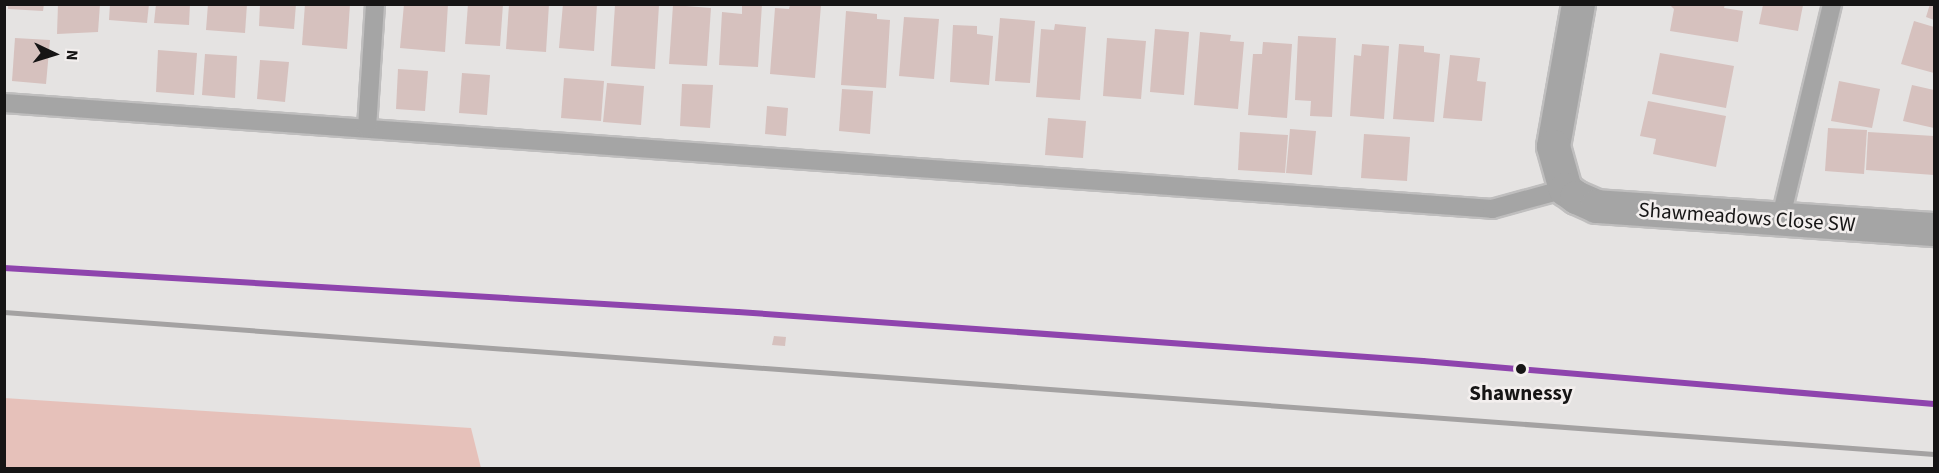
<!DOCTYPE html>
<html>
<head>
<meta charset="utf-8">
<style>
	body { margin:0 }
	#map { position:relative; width:1939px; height:473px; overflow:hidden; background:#e5e3e2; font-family:"Source Sans 3",sans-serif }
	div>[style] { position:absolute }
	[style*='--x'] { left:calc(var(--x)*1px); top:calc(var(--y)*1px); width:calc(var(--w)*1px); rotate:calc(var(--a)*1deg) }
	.green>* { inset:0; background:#e6c1ba }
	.building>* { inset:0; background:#d6c1be }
	.roads { filter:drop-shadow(2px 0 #bfbebe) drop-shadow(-2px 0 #bfbebe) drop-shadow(0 2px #bfbebe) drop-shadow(0 -2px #bfbebe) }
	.service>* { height:18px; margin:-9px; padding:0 9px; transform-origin:9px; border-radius:9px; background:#a5a5a5 }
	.minor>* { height:33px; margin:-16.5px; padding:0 16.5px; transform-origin:16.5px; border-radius:16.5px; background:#a5a5a5 }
	.rail>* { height:4.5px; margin:-2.25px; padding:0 2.25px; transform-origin:2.25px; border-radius:2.25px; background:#a4a2a2 }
	.rail-1>* { height:6px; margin:-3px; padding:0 3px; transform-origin:3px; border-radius:3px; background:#8e44ad }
	.dots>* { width:16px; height:16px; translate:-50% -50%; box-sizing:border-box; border:3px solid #f3efee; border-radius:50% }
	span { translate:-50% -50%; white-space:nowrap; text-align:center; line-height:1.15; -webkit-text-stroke:5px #f3efee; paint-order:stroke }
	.street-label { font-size:21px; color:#161515 }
	.stop-label { font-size:21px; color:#161515; font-weight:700 }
	.frame { position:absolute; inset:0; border:6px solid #161515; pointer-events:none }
	.north { position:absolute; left:24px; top:24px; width:60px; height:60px; -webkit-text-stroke:4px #f3efee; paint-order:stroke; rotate:94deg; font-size:16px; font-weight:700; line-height:24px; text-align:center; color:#161515 }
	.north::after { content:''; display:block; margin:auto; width:21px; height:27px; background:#161515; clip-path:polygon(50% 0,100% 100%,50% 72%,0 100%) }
</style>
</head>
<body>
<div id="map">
	<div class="green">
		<div style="clip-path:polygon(4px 398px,471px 428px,481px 468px,5px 468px)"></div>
	</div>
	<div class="building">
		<div style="clip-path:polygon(8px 4px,44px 4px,43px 11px,8px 9px)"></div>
		<div style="clip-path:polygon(58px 4px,100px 4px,98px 32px,57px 34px)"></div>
		<div style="clip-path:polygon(110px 4px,149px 4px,147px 23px,109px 20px)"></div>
		<div style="clip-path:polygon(156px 4px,190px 4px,189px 25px,154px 23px)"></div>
		<div style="clip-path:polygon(208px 4px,247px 4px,245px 33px,206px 30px)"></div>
		<div style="clip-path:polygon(260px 4px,296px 4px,294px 29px,259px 26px)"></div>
		<div style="clip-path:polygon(305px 4px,350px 4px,347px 49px,302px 45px)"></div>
		<div style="clip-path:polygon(404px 4px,448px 4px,445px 52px,400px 48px)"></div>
		<div style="clip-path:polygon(468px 4px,503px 4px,500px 46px,465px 44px)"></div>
		<div style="clip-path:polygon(509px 4px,549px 4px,546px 52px,506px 49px)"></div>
		<div style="clip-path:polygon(563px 4px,597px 4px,594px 51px,559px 48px)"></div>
		<div style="clip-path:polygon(742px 4px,762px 4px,758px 67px,719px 65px,722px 12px,742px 14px)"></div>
		<div style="clip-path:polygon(1669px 4px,1725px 4px,1724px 8px,1743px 11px,1738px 42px,1670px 31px,1674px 9px)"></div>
		<div style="clip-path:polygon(1930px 4px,1934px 4px,1934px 20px,1926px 17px)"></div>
		<div style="clip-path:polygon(615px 5px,659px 5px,655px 69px,611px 66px)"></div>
		<div style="clip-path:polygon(673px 5px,711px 8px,707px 66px,669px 64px)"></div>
		<div style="clip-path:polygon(790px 5px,821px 5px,815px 78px,770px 74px,775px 8px,789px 9px)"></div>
		<div style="clip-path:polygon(1763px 5px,1803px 5px,1798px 31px,1759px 24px)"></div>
		<div style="clip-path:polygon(846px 11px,877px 14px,877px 19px,890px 20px,886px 88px,841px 85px)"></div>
		<div style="clip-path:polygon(904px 17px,939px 19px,934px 79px,899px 76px)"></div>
		<div style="clip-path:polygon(1000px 18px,1035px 21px,1030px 83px,995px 81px)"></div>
		<div style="clip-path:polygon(1914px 21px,1934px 27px,1934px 73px,1901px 64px)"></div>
		<div style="clip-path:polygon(1055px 24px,1086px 27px,1080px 100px,1036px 97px,1041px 29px,1054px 30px)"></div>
		<div style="clip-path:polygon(953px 25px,977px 26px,977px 34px,993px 36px,989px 85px,950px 82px)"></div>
		<div style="clip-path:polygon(1155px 29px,1189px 32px,1184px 95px,1150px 92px)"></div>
		<div style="clip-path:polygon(1200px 32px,1231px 35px,1230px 41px,1244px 42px,1238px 109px,1194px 105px)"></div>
		<div style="clip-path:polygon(1298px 36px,1336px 38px,1332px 117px,1310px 116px,1311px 101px,1295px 100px)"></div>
		<div style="clip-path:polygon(15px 38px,50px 40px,46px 84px,12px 81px)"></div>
		<div style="clip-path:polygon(1107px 38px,1146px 41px,1141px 99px,1103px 96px)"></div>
		<div style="clip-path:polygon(1263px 42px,1292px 44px,1287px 118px,1248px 115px,1253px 54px,1262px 54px)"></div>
		<div style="clip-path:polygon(1362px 44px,1389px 46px,1384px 119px,1350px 116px,1354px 55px,1361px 56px)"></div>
		<div style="clip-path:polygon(1399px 44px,1424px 46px,1424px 52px,1440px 54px,1434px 122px,1393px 119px)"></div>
		<div style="clip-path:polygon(158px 50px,197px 53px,194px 95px,156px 92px)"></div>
		<div style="clip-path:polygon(1660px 53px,1734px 66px,1726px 108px,1652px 94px)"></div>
		<div style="clip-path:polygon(205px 54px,237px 56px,235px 98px,202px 95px)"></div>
		<div style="clip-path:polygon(1450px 55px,1480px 58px,1477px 81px,1486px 82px,1482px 121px,1443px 118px)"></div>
		<div style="clip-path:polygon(260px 60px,289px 62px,285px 102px,257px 99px)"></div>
		<div style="clip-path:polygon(398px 69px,428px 71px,425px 111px,396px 109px)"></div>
		<div style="clip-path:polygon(462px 73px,490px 75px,487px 115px,459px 113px)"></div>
		<div style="clip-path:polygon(564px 78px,604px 81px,601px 121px,561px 118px)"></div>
		<div style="clip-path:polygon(1839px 81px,1880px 89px,1872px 128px,1831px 121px)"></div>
		<div style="clip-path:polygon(607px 83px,644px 86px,641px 125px,603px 122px)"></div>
		<div style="clip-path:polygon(682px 84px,713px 85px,710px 128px,680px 126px)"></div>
		<div style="clip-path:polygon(1912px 85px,1934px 90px,1934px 128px,1903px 121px)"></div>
		<div style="clip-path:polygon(842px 89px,873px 91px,870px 134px,839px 131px)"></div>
		<div style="clip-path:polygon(1648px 101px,1726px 116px,1716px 167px,1653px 154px,1656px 139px,1640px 136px)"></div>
		<div style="clip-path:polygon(767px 106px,788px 108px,786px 136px,765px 134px)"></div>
		<div style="clip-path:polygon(1048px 118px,1086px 121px,1083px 158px,1045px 155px)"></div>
		<div style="clip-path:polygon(1828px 128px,1867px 130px,1864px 174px,1825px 171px)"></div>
		<div style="clip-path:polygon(1290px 129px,1316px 131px,1312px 175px,1286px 173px)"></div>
		<div style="clip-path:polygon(1240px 132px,1288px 135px,1285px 173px,1238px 170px)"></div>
		<div style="clip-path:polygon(1868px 132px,1934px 136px,1934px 175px,1866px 170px)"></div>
		<div style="clip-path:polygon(1364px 134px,1410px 137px,1407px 181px,1361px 178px)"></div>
		<div style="clip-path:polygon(774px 336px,786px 337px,785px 346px,772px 345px)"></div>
	</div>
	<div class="roads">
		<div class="service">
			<div style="--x:4;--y:103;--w:1492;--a:4.07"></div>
			<div style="--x:1492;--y:209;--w:76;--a:-15.3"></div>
			<div style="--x:367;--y:128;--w:124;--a:-86.3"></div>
			<div style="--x:1780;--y:221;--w:223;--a:-76.5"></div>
		</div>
		<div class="minor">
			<div style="--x:1578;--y:4;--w:144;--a:100"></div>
			<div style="--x:1553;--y:146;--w:45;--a:74.4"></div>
			<div style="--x:1565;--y:189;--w:14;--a:36"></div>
			<div style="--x:1576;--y:197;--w:22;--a:24"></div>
			<div style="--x:1596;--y:206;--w:339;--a:3.9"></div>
		</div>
	</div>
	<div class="rail">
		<div style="--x:4;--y:312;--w:1935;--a:4.21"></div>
	</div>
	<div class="rail-1">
		<div style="--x:4;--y:268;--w:735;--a:3.43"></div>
		<div style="--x:738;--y:312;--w:687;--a:4.09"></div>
		<div style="--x:1423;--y:361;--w:513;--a:4.81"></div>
	</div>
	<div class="dots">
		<div style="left:1521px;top:369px;background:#161515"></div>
	</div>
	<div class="street-label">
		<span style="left:1747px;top:217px;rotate:4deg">Shawmeadows Close SW</span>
	</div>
	<div class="stop-label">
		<span style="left:1521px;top:393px">Shawnessy</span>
	</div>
	<div class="frame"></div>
	<div class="north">N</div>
</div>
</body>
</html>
